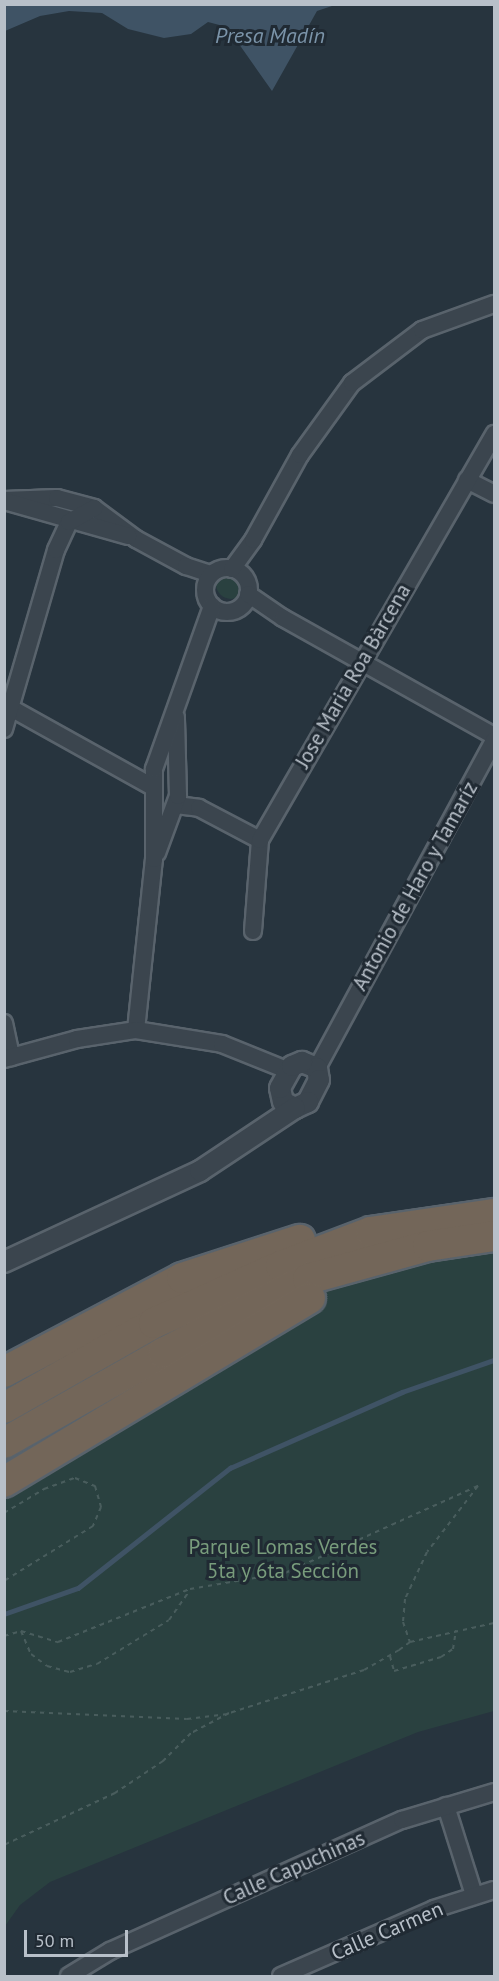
<!DOCTYPE html>
<html>
<head>
<meta charset="utf-8">
<style>
	body { margin:0 }
	#map { position:relative; width:499px; height:1981px; overflow:hidden; background:#27343e; font-family:"PT Sans",sans-serif }
	div>[style] { position:absolute }
	[style*='--x'] { left:calc(var(--x)*1px); top:calc(var(--y)*1px); width:calc(var(--w)*1px); rotate:calc(var(--a)*1deg) }
	.green>* { inset:0; background:#2a4140 }
	.round { border-radius:50% }
	.water>* { inset:0; background:#3f5365 }
	.stream>* { height:4.5px; margin:-2.25px; padding:0 2.25px; transform-origin:2.25px; border-radius:2.25px; background:#3f5365 }
	.path>* { height:2px; margin-top:-1px; transform-origin:0; background:repeating-linear-gradient(90deg,#495d5d 0 4.5px,transparent 0 9px) }
	.roads { filter:drop-shadow(2px 0 #59636c) drop-shadow(-2px 0 #59636c) drop-shadow(0 2px #59636c) drop-shadow(0 -2px #59636c) }
	.minor>* { height:16px; margin:-8px; padding:0 8px; transform-origin:8px; border-radius:8px; background:#3b454e }
	.minor>.ring { margin:-8px; padding:0; box-sizing:content-box; background:none; border:16px solid #3b454e; border-radius:50% }
	.tertiary>* { height:20px; margin:-10px; padding:0 10px; transform-origin:10px; border-radius:10px; background:#3b454e }
	.motorway>* { height:30px; margin:-15px; padding:0 15px; transform-origin:15px; border-radius:15px; background:#736659 }
	span { translate:-50% -50%; white-space:nowrap; text-align:center; line-height:1.15; -webkit-text-stroke:6px #202a33; paint-order:stroke }
	.street-label { font-size:21px; color:#b8c0c9 }
	.park-label { font-size:21px; color:#789c7c }
	.water-label { font-size:22px; color:#7b94a9; font-style:italic }
	.frame { position:absolute; inset:0; border:6px solid #b8c0c9; pointer-events:none }
	.scale { position:absolute; left:24px; top:1930px; width:104px; height:27px; box-sizing:border-box; border:3px solid #b8c0c9; border-top:0; padding-left:8px; font-size:18px; line-height:21px; white-space:nowrap; color:#b8c0c9; -webkit-text-stroke:4px #202a33; paint-order:stroke }
</style>
</head>
<body>
<div id="map">
	<div class="green">
		<div class="round" style="left:216px;top:569px;width:30px;height:30px"></div>
		<div style="clip-path:polygon(494px 1236px,494px 1711px,418px 1732px,50px 1882px,20px 1905px,5px 1926px,5px 1482px,155px 1387px,378px 1259px)"></div>
	</div>
	<div class="water">
		<div style="clip-path:polygon(5px 4px,335px 4px,335px 5px,317px 11px,272px 91px,227px 27px,208px 22px,191px 34px,164px 38px,128px 29px,102px 13px,69px 11px,40px 16px,5px 31px)"></div>
	</div>
	<div class="stream">
		<div style="--x:4;--y:1614;--w:78;--a:-19.4"></div>
		<div style="--x:78;--y:1588;--w:194;--a:-38.3"></div>
		<div style="--x:230;--y:1468;--w:188;--a:-23.8"></div>
		<div style="--x:402;--y:1392;--w:97;--a:-19.2"></div>
	</div>
	<div class="path">
		<div style="--x:4;--y:1513;--w:47;--a:-31"></div>
		<div style="--x:44;--y:1489;--w:33;--a:-20"></div>
		<div style="--x:75;--y:1478;--w:22;--a:22"></div>
		<div style="--x:95;--y:1486;--w:22;--a:74"></div>
		<div style="--x:101;--y:1507;--w:21;--a:113"></div>
		<div style="--x:93;--y:1526;--w:105;--a:148.3"></div>
		<div style="--x:21;--y:1631;--w:25;--a:67"></div>
		<div style="--x:31;--y:1654;--w:20;--a:37"></div>
		<div style="--x:47;--y:1666;--w:24;--a:15"></div>
		<div style="--x:70;--y:1672;--w:28;--a:-17"></div>
		<div style="--x:97;--y:1664;--w:84;--a:-31.4"></div>
		<div style="--x:169;--y:1620;--w:35;--a:-55"></div>
		<div style="--x:4;--y:1636;--w:18;--a:-16"></div>
		<div style="--x:21;--y:1631;--w:39;--a:17"></div>
		<div style="--x:58;--y:1642;--w:142;--a:-21.9"></div>
		<div style="--x:190;--y:1589;--w:96;--a:-9.6"></div>
		<div style="--x:285;--y:1573;--w:212;--a:-24.3"></div>
		<div style="--x:478;--y:1486;--w:83;--a:127.7"></div>
		<div style="--x:427;--y:1552;--w:52;--a:115.1"></div>
		<div style="--x:405;--y:1599;--w:23;--a:95"></div>
		<div style="--x:403;--y:1622;--w:21;--a:71"></div>
		<div style="--x:410;--y:1642;--w:14;--a:144"></div>
		<div style="--x:399;--y:1650;--w:40;--a:150.3"></div>
		<div style="--x:364;--y:1670;--w:142;--a:162.3"></div>
		<div style="--x:229;--y:1713;--w:43;--a:152.2"></div>
		<div style="--x:191;--y:1733;--w:40;--a:135"></div>
		<div style="--x:163;--y:1761;--w:58;--a:146.3"></div>
		<div style="--x:115;--y:1793;--w:123;--a:154.9"></div>
		<div style="--x:410;--y:1642;--w:86;--a:-12.7"></div>
		<div style="--x:390;--y:1656;--w:16;--a:75"></div>
		<div style="--x:394;--y:1671;--w:49;--a:-16.6"></div>
		<div style="--x:441;--y:1657;--w:14;--a:-34"></div>
		<div style="--x:453;--y:1649;--w:19;--a:-81"></div>
		<div style="--x:4;--y:1711;--w:183;--a:2.5"></div>
		<div style="--x:187;--y:1719;--w:39;--a:-7"></div>
	</div>
	<div class="roads">
		<div class="minor">
			<div style="--x:467;--y:480;--w:30;--a:27"></div>
			<div style="--x:4;--y:500;--w:53;--a:-2.2"></div>
			<div style="--x:57;--y:498;--w:38;--a:15"></div>
			<div style="--x:94;--y:508;--w:52;--a:36.4"></div>
			<div style="--x:136;--y:539;--w:57;--a:28.4"></div>
			<div style="--x:186;--y:566;--w:26;--a:18"></div>
			<div style="--x:8;--y:502;--w:125;--a:15.8"></div>
			<div class="ring" style="left:205px;top:568px;width:28px;height:28px"></div>
			<div style="--x:232;--y:569;--w:36;--a:-54"></div>
			<div style="--x:253;--y:540;--w:97;--a:-61.1"></div>
			<div style="--x:300;--y:455;--w:89;--a:-54.2"></div>
			<div style="--x:352;--y:383;--w:88;--a:-37.1"></div>
			<div style="--x:422;--y:330;--w:77;--a:-19.9"></div>
			<div style="--x:248;--y:594;--w:42;--a:34.4"></div>
			<div style="--x:283;--y:618;--w:242;--a:29.2"></div>
			<div style="--x:9;--y:707;--w:165;--a:29.1"></div>
			<div style="--x:4;--y:729;--w:186;--a:-73.8"></div>
			<div style="--x:56;--y:550;--w:31;--a:-65"></div>
			<div style="--x:69;--y:522;--w:29;--a:-29"></div>
			<div style="--x:176;--y:805;--w:23;--a:7"></div>
			<div style="--x:199;--y:808;--w:69;--a:27.7"></div>
			<div style="--x:157;--y:853;--w:61;--a:-69.8"></div>
			<div style="--x:178;--y:796;--w:79;--a:-91.5"></div>
			<div style="--x:253;--y:931;--w:91;--a:-85.6"></div>
			<div style="--x:260;--y:840;--w:469;--a:-60"></div>
			<div style="--x:4;--y:1023;--w:35;--a:78"></div>
			<div style="--x:136;--y:1030;--w:172;--a:-84"></div>
			<div style="--x:154;--y:859;--w:90;--a:-90"></div>
			<div style="--x:154;--y:769;--w:173;--a:-70.4"></div>
			<div style="--x:4;--y:1059;--w:76;--a:-15.3"></div>
			<div style="--x:77;--y:1039;--w:60;--a:-8.7"></div>
			<div style="--x:136;--y:1030;--w:87;--a:9.2"></div>
			<div style="--x:222;--y:1044;--w:72;--a:21.9"></div>
			<div style="--x:317;--y:1068;--w:373;--a:-61.6"></div>
			<div style="--x:446;--y:1806;--w:93;--a:72.5"></div>
			<div style="--x:69;--y:1976;--w:48;--a:-31.4"></div>
			<div style="--x:110;--y:1951;--w:320;--a:-24.2"></div>
			<div style="--x:402;--y:1820;--w:96;--a:-16.9"></div>
			<div style="--x:281;--y:1976;--w:167;--a:-23.6"></div>
			<div style="--x:434;--y:1909;--w:63;--a:-17.6"></div>
		</div>
		<div class="tertiary">
			<div style="--x:302;--y:1062;--w:16;--a:22"></div>
			<div style="--x:317;--y:1068;--w:12;--a:81"></div>
			<div style="--x:319;--y:1080;--w:25;--a:117"></div>
			<div style="--x:308;--y:1102;--w:14;--a:155"></div>
			<div style="--x:295;--y:1108;--w:13;--a:-153"></div>
			<div style="--x:283;--y:1102;--w:14;--a:-102"></div>
			<div style="--x:280;--y:1088;--w:25;--a:-61"></div>
			<div style="--x:292;--y:1066;--w:11;--a:-22"></div>
			<div style="--x:4;--y:1262;--w:216;--a:-24.9"></div>
			<div style="--x:200;--y:1171;--w:114;--a:-33.6"></div>
		</div>
		<div class="motorway">
			<div style="--x:4;--y:1372;--w:201;--a:-27.8"></div>
			<div style="--x:182;--y:1278;--w:124;--a:-17.9"></div>
			<div style="--x:4;--y:1408;--w:172;--a:-29.5"></div>
			<div style="--x:154;--y:1323;--w:139;--a:-24.2"></div>
			<div style="--x:281;--y:1266;--w:96;--a:-20.7"></div>
			<div style="--x:371;--y:1232;--w:124;--a:-8.3"></div>
			<div style="--x:4;--y:1443;--w:183;--a:-29.5"></div>
			<div style="--x:163;--y:1353;--w:163;--a:-27"></div>
			<div style="--x:308;--y:1279;--w:124;--a:-15.4"></div>
			<div style="--x:428;--y:1246;--w:67;--a:-8.6"></div>
			<div style="--x:4;--y:1482;--w:357;--a:-31"></div>
		</div>
	</div>
	<div class="street-label">
		<span style="left:353px;top:676px;rotate:-60deg">Jose Maria Roa Bàrcena</span>
		<span style="left:415px;top:886px;rotate:-61deg">Antonio de Haro y Tamaríz</span>
		<span style="left:294px;top:1868px;rotate:-24deg">Calle Capuchinas</span>
		<span style="left:387px;top:1931px;rotate:-23deg">Calle Carmen</span>
	</div>
	<div class="park-label">
		<span style="left:283px;top:1559px">Parque Lomas Verdes<br>5ta y 6ta Sección</span>
	</div>
	<div class="water-label">
		<span style="left:270px;top:36px">Presa Madín</span>
	</div>
	<div class="frame"></div>
	<div class="scale">50 m</div>
</div>
</body>
</html>
